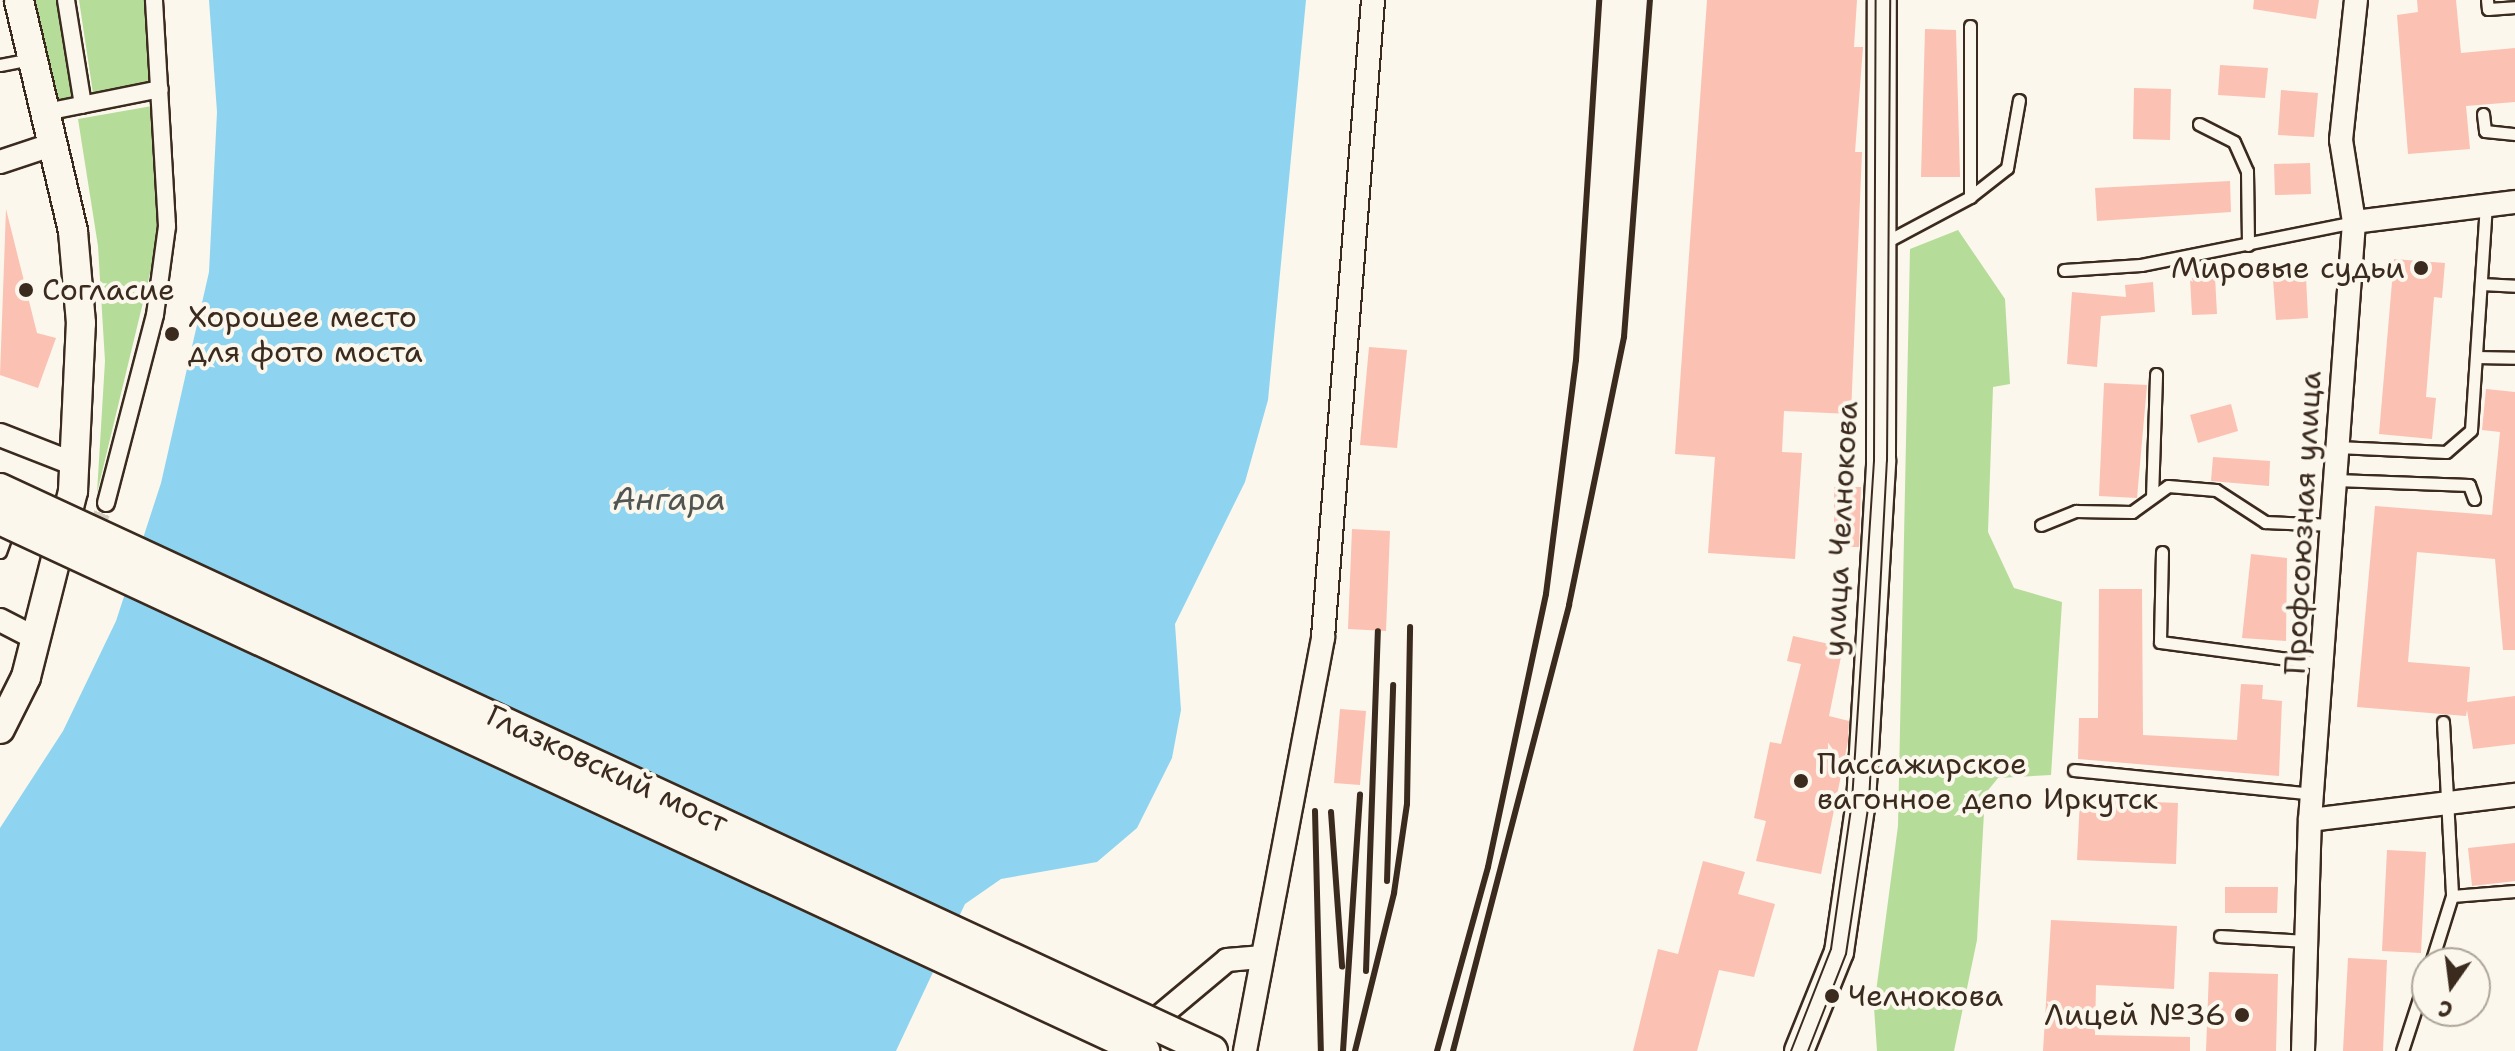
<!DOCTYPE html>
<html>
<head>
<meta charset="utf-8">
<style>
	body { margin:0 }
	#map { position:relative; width:2515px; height:1051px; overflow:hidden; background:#fbf7ec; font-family:"Shantell Sans",sans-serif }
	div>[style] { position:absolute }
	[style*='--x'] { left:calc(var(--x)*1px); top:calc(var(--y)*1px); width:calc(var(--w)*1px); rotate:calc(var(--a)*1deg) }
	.green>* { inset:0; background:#b5dc98 }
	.water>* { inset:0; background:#8ed4f0 }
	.building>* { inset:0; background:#fbc1b3 }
	.pedestrian-tunnel>* { height:16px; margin-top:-8px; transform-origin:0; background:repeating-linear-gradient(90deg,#d5cec3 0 16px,transparent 0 24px) }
	.roads { filter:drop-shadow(2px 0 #3b2a1e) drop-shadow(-2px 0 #3b2a1e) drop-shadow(0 2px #3b2a1e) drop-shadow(0 -2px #3b2a1e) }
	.service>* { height:11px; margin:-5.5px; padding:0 5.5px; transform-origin:5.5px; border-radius:5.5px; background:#fbf7ec }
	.pedestrian>* { height:16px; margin:-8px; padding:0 8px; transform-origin:8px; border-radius:8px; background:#fbf7ec }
	.minor>* { height:22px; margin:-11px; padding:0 11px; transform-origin:11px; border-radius:11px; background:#fbf7ec }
	.tertiary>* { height:28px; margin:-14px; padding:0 14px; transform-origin:14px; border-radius:14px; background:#fbf7ec }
	.tram>* { height:2px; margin:-1px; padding:0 1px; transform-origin:1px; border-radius:1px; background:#3b2a1e }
	.rail>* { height:6px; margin:-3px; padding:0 3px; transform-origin:3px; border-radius:3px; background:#3b2a1e }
	.bridges { filter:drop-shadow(2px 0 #3b2a1e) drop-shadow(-2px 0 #3b2a1e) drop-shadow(0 2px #3b2a1e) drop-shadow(0 -2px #3b2a1e) }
	.secondary-bridge>* { height:30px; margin:-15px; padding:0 15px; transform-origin:15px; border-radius:15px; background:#fbf7ec }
	.dots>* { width:22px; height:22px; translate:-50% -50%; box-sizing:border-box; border:4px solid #fbf7ec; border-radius:50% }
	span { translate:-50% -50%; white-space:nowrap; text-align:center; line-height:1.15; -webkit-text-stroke:8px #fbf7ec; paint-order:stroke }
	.poi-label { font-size:30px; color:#3b2a1e }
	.right { translate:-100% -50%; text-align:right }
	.left { translate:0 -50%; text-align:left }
	.street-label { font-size:30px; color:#3b2a1e }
	.water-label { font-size:32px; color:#505452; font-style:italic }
	.north { position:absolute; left:2411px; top:947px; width:80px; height:80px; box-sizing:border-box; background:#fbf7ec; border:2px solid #aea59a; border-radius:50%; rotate:194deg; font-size:22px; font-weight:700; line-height:32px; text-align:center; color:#3b2a1e }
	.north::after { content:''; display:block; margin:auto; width:28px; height:36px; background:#3b2a1e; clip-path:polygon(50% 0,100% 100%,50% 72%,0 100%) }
</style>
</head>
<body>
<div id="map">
	<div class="green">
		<div style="clip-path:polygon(30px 0,57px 0,74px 98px,58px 101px)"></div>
		<div style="clip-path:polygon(79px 0,147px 0,153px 84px,93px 93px)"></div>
		<div style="clip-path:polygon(152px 106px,159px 236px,97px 493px,105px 361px,98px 246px,78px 119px)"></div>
		<div style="clip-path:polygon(1958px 230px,2005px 299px,2010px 384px,1993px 387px,1988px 532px,2014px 588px,2062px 602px,2051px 775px,1998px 778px,1985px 794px,1977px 940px,1954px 1051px,1877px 1051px,1874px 1007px,1898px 826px,1910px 249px)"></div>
	</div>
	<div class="water">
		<div style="clip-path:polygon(209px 0,1306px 0,1268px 400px,1245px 482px,1175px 624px,1181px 710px,1172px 758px,1137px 828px,1097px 862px,1001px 879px,965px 904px,896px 1051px,0 1051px,0 828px,63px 731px,116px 621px,161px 483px,209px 272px,217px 112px)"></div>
	</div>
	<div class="building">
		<div style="clip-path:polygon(1707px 0,1857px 0,1854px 47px,1863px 47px,1855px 152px,1862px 152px,1851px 414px,1784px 411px,1782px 452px,1802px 453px,1795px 559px,1708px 553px,1715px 457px,1675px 454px)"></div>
		<div style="clip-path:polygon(2254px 0,2319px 0,2316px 19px,2253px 9px)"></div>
		<div style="clip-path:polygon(2417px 0,2456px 0,2461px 53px,2515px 48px,2515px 102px,2466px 106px,2470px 149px,2408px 154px,2397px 15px,2418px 12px)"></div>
		<div style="clip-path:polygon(1925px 29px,1956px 30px,1960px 177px,1921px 177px)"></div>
		<div style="clip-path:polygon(2220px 65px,2268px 68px,2265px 98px,2218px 95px)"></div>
		<div style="clip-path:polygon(2134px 88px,2171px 89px,2170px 140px,2133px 139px)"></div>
		<div style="clip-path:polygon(2281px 90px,2318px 93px,2314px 137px,2278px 135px)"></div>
		<div style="clip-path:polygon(2310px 163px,2311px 194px,2275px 195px,2274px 164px)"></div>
		<div style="clip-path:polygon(2230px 181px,2231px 212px,2097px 221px,2095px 188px)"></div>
		<div style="clip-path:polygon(6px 209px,37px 333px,56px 338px,38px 388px,0 375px)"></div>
		<div style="clip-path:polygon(2394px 259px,2445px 263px,2442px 298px,2434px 297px,2426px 397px,2436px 398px,2432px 439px,2379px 434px)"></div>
		<div style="clip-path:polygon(2215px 277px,2217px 314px,2192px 315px,2190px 278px)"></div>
		<div style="clip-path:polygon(2306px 277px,2308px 318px,2276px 320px,2273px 279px)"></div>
		<div style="clip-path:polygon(2153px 282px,2155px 312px,2101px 316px,2097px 367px,2067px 364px,2072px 292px,2126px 297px,2125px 285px)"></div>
		<div style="clip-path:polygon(1369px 347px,1407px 350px,1397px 448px,1360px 445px)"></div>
		<div style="clip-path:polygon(2104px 383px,2147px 385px,2137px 498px,2099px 496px)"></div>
		<div style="clip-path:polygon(2486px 389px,2515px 392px,2515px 650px,2503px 650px,2495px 559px,2417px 552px,2408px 662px,2470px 667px,2467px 702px,2515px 696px,2515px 744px,2473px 749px,2467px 710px,2466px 716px,2357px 707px,2375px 506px,2492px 515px,2500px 432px,2482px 430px)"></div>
		<div style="clip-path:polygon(2231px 404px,2238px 431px,2198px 443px,2190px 415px)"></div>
		<div style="clip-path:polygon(2213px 457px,2270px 461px,2269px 486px,2211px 481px)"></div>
		<div style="clip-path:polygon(1834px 487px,1861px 487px,1859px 547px,1834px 547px)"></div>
		<div style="clip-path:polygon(1352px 529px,1390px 531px,1386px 631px,1348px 629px)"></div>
		<div style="clip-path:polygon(2251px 554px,2287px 558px,2286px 641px,2242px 638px)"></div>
		<div style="clip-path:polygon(2099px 589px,2142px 589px,2143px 735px,2237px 740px,2241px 684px,2263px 685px,2262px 699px,2282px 701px,2279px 776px,2078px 759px,2079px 718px,2098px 718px)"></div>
		<div style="clip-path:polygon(1793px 636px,1843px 647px,1829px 716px,1849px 721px,1848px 741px,1821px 874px,1756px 861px,1766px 821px,1754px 818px,1770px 742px,1781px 744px,1801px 664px,1787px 661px)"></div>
		<div style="clip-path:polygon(1340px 709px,1366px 711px,1360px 785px,1334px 783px)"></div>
		<div style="clip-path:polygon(2080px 799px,2178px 803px,2176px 864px,2077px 860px)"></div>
		<div style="clip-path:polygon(2515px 843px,2515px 881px,2472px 886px,2468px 848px)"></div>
		<div style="clip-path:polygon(2387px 850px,2426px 852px,2421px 953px,2382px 951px)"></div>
		<div style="clip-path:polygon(1703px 861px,1745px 872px,1738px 894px,1775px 904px,1754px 977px,1719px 970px,1697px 1051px,1633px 1051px,1658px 949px,1678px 954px)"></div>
		<div style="clip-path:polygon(2225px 887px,2278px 887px,2277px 913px,2225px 913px)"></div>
		<div style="clip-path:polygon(2051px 920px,2177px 926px,2174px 989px,2096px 985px,2095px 1035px,2190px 1037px,2190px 1051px,2043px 1051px)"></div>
		<div style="clip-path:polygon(2348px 958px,2387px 960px,2383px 1051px,2343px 1051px)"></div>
		<div style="clip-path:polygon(2209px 972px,2278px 974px,2276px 1051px,2206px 1051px)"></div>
	</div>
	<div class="pedestrian-tunnel">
		<div style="--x:79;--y:573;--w:75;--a:-68.9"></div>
	</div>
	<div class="roads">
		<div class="service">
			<div style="--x:2487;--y:0;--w:9;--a:84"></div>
			<div style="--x:2488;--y:9;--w:27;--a:-4"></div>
			<div style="--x:0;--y:65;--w:32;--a:-11"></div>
			<div style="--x:2483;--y:114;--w:17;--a:83"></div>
			<div style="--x:2485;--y:131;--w:30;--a:6"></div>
			<div style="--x:2199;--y:124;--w:39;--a:27"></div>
			<div style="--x:2234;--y:142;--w:32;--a:66"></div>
			<div style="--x:2247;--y:171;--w:74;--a:89.2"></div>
			<div style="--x:1970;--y:197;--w:47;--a:-38.1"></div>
			<div style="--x:2007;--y:168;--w:69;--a:-80"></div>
			<div style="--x:1882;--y:244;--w:100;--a:-28.1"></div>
			<div style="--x:1970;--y:197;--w:171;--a:-90"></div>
			<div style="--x:2064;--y:270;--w:77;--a:-3.7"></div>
			<div style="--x:2141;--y:265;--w:217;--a:-11.4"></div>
			<div style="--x:2481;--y:284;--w:34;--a:3"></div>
			<div style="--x:2476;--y:357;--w:39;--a:1"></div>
			<div style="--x:2337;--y:447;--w:109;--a:2.6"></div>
			<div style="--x:2446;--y:452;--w:33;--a:-41"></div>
			<div style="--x:2471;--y:430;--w:225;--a:-86.2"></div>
			<div style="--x:2336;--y:480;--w:133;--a:2.2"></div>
			<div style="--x:2469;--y:485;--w:15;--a:70"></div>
			<div style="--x:2152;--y:497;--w:123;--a:-88.1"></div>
			<div style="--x:2041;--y:525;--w:38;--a:-22"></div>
			<div style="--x:2076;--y:511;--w:56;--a:1"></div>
			<div style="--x:2132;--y:512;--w:44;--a:-35.8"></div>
			<div style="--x:2168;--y:486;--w:48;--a:4.8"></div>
			<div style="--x:2216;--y:490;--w:59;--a:33.1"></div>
			<div style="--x:2265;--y:522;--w:68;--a:2.5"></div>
			<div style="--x:0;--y:552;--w:15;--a:-70"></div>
			<div style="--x:2162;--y:552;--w:90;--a:91.3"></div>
			<div style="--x:2160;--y:642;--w:165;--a:7.6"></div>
			<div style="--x:2443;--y:722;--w:174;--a:87"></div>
			<div style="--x:2452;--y:896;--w:63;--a:-4.5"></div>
			<div style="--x:2074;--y:770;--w:240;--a:5.7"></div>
			<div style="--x:2220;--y:936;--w:86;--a:3.3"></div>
			<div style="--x:2431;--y:963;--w:70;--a:-72.6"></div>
			<div style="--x:2402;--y:1051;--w:81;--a:-72"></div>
		</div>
		<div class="pedestrian">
			<div style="--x:66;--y:0;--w:106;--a:80.8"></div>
			<div style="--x:46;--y:112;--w:116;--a:-11.4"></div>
			<div style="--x:106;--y:503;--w:194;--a:-75.4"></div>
			<div style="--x:155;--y:315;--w:90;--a:-82.3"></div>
			<div style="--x:167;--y:226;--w:226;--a:-93.3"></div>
		</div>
		<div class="minor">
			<div style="--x:0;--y:162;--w:57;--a:-18.4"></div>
			<div style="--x:2354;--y:222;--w:162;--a:-7.1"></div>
			<div style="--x:0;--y:435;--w:79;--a:21.4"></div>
			<div style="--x:0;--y:620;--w:42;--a:27.2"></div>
			<div style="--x:2310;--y:820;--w:207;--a:-7"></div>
			<div style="--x:1141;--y:1032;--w:112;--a:-39.9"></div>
			<div style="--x:1227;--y:960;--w:33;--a:-5"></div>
			<div style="--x:1245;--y:1051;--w:421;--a:-79.3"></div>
			<div style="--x:1323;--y:637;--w:639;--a:-85.51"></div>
			<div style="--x:2303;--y:1051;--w:231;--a:-88.3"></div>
			<div style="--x:2310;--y:820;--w:600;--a:-85.79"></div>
			<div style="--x:2354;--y:222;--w:83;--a:-99"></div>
			<div style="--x:2341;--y:140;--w:141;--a:-83.9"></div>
		</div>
		<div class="tertiary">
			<div style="--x:0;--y:729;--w:58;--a:-63.4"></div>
			<div style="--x:26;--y:677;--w:192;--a:-75.8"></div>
			<div style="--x:73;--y:491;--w:168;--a:-87.3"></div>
			<div style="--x:81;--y:323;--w:92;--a:-95"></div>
			<div style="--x:73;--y:231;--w:237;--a:-103.2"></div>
			<div style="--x:1799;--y:1051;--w:107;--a:-68"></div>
			<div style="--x:1839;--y:952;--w:152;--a:-81.7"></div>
			<div style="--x:1861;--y:802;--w:342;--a:-86.6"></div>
			<div style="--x:1881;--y:461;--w:461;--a:-89.9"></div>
		</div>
	</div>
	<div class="tram">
		<div style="--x:0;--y:496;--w:1317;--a:24.93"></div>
		<div style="--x:0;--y:512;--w:1277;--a:24.96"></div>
		<div style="--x:1791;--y:1051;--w:110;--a:-68.6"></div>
		<div style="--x:1831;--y:949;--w:149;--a:-81.9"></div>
		<div style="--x:1852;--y:801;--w:341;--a:-86.3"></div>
		<div style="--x:1874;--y:461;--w:461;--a:-89.8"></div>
		<div style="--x:1808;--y:1051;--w:104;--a:-68.6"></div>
		<div style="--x:1846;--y:954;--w:154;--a:-81.4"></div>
		<div style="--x:1869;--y:802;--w:341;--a:-87"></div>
		<div style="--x:1887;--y:461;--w:461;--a:-89.6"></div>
	</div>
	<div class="rail">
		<div style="--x:1315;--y:811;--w:240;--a:88.6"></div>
		<div style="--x:1331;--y:812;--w:155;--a:85.9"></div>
		<div style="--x:1387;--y:881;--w:196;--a:-88.2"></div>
		<div style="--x:1366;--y:971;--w:340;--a:-88"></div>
		<div style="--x:1343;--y:1051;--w:257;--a:-86.2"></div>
		<div style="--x:1355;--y:1051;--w:163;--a:-76.1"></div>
		<div style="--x:1394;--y:893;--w:90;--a:-81.7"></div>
		<div style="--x:1407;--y:804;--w:177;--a:-89"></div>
		<div style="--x:1437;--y:1051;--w:191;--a:-74.5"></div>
		<div style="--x:1488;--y:867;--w:279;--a:-78"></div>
		<div style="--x:1546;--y:594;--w:236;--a:-82.7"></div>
		<div style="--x:1576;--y:360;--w:361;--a:-86.3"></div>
		<div style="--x:1453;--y:1051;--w:461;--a:-75.4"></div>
		<div style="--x:1569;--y:605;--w:274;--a:-78.4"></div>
		<div style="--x:1624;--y:337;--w:338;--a:-85.6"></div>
	</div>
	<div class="bridges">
		<div class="secondary-bridge">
			<div style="--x:0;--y:489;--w:1336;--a:24.88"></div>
			<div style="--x:0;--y:519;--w:1262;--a:24.94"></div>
		</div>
	</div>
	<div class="dots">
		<div style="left:2421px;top:268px;background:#3b2a1e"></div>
		<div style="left:26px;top:290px;background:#3b2a1e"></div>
		<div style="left:172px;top:334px;background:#3b2a1e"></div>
		<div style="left:1801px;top:781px;background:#3b2a1e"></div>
		<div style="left:1832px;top:996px;background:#3b2a1e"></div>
		<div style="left:2242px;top:1015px;background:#3b2a1e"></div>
	</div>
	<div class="poi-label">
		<span class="right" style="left:2405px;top:268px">Мировые судьи</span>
		<span class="left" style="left:42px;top:290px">Согласие</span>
		<span class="left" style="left:188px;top:334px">Хорошее место<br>для фото моста</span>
		<span class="left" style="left:1817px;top:781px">Пассажирское<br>вагонное депо Иркутск</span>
		<span class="left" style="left:1848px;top:996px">Челнокова</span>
		<span class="right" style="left:2226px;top:1015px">Лицей №36</span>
	</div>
	<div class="street-label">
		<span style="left:2303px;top:523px;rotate:-87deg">Профсоюзная улица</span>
		<span style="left:1841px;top:529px;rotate:-87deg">улица Челнокова</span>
		<span style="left:607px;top:769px;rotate:25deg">Глазковский мост</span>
	</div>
	<div class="water-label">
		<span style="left:669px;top:499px">Ангара</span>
	</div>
	<div class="north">С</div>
</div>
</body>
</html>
